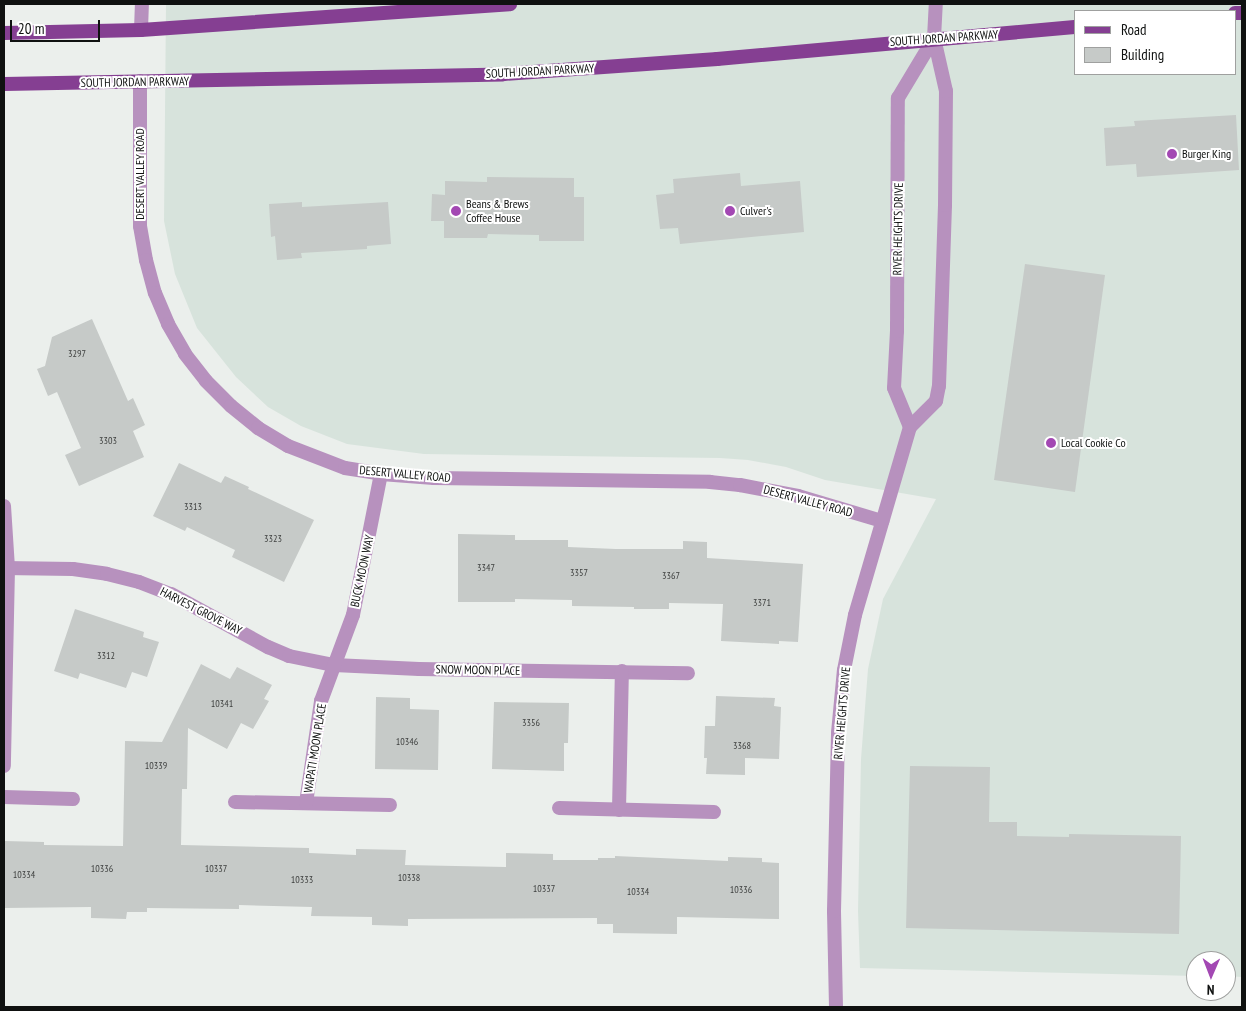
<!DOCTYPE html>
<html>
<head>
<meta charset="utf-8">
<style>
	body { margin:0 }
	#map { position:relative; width:1246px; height:1011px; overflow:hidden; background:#ebefec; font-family:"PT Sans Narrow",sans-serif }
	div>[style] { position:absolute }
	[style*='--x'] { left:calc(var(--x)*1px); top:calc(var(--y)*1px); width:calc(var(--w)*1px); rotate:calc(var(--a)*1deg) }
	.built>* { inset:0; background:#d7e3dc }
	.building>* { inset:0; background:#c6cac8 }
	.minor>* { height:14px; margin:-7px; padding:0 7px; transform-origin:7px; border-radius:7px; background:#b791be }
	.tertiary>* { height:14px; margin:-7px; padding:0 7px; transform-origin:7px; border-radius:7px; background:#b791be }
	.primary>* { height:14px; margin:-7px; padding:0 7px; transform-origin:7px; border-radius:7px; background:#853f92 }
	.dots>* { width:14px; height:14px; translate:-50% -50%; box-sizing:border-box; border:2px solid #fff; border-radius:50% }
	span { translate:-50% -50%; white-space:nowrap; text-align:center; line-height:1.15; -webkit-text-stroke:4px #fff; paint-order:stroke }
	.number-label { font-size:10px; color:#3d3f3e }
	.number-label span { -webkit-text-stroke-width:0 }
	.street-label { font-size:12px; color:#0f1110 }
	.poi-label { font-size:12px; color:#0f1110 }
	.left { translate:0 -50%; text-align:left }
	.frame { position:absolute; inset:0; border:5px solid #0f1110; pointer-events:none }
	.legend { position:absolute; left:1074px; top:10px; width:162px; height:65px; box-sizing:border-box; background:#fff; border:1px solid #9fa09f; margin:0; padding:6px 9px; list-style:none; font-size:15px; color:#0f1110 }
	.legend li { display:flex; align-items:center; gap:10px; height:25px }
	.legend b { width:25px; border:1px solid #9fa09f }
	.north { position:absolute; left:1186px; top:951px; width:50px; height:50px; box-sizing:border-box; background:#fff; border:1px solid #9fa09f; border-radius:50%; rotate:181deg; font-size:14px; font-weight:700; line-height:20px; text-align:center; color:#0f1110 }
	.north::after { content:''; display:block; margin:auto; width:18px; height:22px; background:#a348b3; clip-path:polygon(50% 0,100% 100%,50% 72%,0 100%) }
	.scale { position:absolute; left:10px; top:20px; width:90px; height:22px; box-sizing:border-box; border:2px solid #0f1110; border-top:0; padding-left:6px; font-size:15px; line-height:18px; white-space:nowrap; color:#0f1110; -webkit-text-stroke:4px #fff; paint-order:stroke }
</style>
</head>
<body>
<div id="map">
	<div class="built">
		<div style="clip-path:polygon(evenodd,166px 4px,1242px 4px,1242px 977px,1226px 976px,1226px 961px,1196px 961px,1196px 976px,860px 968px,858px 911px,861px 759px,868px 669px,883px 599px,936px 499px,825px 480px,786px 467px,748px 460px,720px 458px,424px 454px,347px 444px,301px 426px,268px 407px,236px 377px,197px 328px,175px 274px,164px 221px,166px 4px,1075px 11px,1235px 11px,1235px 74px,1075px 74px,1075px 11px)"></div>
	</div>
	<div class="building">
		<div style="clip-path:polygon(1236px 115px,1239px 170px,1137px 177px,1136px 164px,1106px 166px,1104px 128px,1135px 126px,1134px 121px)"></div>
		<div style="clip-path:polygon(740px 173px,741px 186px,800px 181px,804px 232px,680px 244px,678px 228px,660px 229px,656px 195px,674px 193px,673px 179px)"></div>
		<div style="clip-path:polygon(487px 177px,574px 178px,574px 197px,584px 197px,584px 241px,539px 241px,539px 235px,488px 234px,487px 238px,444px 238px,444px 221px,431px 221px,432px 194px,445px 195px,445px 181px,487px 182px)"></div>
		<div style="clip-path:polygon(302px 202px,302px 207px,388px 202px,391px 244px,367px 246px,367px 249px,301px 253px,302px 258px,277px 260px,275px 236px,271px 237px,269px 204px)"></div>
		<div style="clip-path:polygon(1025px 264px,1105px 275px,1075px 492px,994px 480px)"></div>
		<div style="clip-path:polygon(92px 319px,128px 401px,133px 398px,145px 425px,133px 431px,144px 457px,79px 486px,65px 455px,81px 448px,57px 392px,48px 396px,37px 369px,45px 366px,52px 337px)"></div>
		<div style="clip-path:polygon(179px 463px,221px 483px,225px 476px,249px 487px,248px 489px,314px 520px,284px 582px,232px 557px,235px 550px,187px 527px,185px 531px,153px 516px)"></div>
		<div style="clip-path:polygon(458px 534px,515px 535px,515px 540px,568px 540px,568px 547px,616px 549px,683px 549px,683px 541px,707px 542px,707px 558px,803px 564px,798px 642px,779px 641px,779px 644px,721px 641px,723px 604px,669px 603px,669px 609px,634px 609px,634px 607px,572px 606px,572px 600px,515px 599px,515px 602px,458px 602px)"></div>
		<div style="clip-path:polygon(75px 609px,144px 632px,143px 637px,159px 642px,147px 677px,132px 672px,126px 688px,80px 673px,78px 679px,54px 671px)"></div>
		<div style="clip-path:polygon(201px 664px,230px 679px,237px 667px,272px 685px,264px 699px,269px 701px,253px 729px,241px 723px,227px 749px,188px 728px,187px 789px,182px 789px,181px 845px,309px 848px,309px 853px,356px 855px,356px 849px,406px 850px,405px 865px,506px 867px,506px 853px,553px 854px,553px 860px,598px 860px,598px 858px,615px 858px,615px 856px,728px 861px,728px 857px,762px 858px,762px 862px,779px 863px,779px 919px,677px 917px,677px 934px,613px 933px,613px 924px,597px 924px,597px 918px,408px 919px,408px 926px,372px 925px,372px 917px,311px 916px,312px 907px,239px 905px,239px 909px,147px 908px,147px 912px,127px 912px,126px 919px,91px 918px,91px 907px,4px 908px,4px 841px,44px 842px,44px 845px,123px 846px,125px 741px,162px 742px)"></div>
		<div style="clip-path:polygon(716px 696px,775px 698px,774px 706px,781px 707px,779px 759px,745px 758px,745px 775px,706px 774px,707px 758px,704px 758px,705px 726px,715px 726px)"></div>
		<div style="clip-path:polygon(376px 697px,410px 698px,410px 709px,439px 710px,438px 770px,375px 769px)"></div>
		<div style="clip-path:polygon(494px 702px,569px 703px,568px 743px,564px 743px,564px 771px,492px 769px)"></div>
		<div style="clip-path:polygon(910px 766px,990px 767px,989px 822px,1017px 822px,1017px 836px,1069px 837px,1069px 834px,1181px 836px,1179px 934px,906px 928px)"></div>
	</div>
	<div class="minor">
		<div style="--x:141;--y:30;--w:26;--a:-88"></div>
		<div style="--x:140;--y:81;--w:145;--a:90"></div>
		<div style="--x:140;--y:226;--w:35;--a:80"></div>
		<div style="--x:146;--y:260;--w:34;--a:75"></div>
		<div style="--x:155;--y:293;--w:34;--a:67"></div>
		<div style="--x:168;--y:324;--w:34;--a:60"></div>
		<div style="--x:185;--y:354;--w:34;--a:52"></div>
		<div style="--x:206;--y:381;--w:35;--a:45"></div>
		<div style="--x:231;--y:406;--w:35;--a:39"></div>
		<div style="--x:258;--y:428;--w:35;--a:31"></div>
		<div style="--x:288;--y:446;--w:61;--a:21.1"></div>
		<div style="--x:345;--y:468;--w:36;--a:9"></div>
		<div style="--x:381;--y:474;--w:53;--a:4.3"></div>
		<div style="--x:434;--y:478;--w:276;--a:0.8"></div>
		<div style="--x:710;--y:482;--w:30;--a:6"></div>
		<div style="--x:740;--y:485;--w:59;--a:10.7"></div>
		<div style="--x:798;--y:496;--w:88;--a:16.6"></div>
		<div style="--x:910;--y:427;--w:42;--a:-112.3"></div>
		<div style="--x:894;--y:388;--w:57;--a:-87"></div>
		<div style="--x:897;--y:331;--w:233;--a:-89.8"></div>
		<div style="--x:898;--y:98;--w:70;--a:-59"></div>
		<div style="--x:4;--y:506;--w:62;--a:86.3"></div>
		<div style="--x:8;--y:568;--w:198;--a:91.2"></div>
		<div style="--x:4;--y:568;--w:69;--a:0.8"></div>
		<div style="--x:73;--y:569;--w:34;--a:8"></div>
		<div style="--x:107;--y:574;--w:33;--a:14"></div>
		<div style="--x:139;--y:582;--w:34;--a:21"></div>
		<div style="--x:171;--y:594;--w:111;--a:28.7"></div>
		<div style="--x:268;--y:647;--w:23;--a:23"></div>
		<div style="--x:289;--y:656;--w:46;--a:11.3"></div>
		<div style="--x:334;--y:665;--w:85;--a:2.7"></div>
		<div style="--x:419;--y:669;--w:269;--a:0.9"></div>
		<div style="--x:4;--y:797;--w:69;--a:1.7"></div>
		<div style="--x:235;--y:802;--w:155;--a:1.1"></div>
		<div style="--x:306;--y:803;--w:103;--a:-81.6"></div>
		<div style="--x:321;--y:701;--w:92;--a:-69.6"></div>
		<div style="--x:353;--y:615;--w:144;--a:-78.8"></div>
		<div style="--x:559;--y:808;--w:155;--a:1.5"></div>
		<div style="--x:619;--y:810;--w:139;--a:-88.8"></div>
		<div style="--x:836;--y:1007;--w:96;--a:-91.2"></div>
		<div style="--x:834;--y:911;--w:178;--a:-88.7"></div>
		<div style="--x:838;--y:733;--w:63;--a:-84.6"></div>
		<div style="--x:844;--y:670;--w:56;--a:-78.7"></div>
		<div style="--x:855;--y:615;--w:196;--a:-73.7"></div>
		<div style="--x:910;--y:427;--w:37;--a:-45"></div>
		<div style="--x:936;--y:401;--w:15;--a:-79"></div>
		<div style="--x:939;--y:386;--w:181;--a:-88.1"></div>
		<div style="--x:945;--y:205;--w:114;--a:-89.5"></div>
		<div style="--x:946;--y:91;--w:54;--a:-102.8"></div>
	</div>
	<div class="tertiary">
		<div style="--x:934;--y:38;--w:34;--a:-87"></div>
	</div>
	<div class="primary">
		<div style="--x:1235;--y:13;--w:7;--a:0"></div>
		<div style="--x:4;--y:33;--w:137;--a:-1.3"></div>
		<div style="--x:141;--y:30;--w:370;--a:-4"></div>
		<div style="--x:4;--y:84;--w:499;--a:-1.1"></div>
		<div style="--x:503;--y:74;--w:215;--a:-4"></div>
		<div style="--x:717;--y:59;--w:359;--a:-5.1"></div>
	</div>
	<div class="dots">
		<div style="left:1172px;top:154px;background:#a348b3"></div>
		<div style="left:456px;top:211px;background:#a348b3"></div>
		<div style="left:730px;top:211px;background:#a348b3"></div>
		<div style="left:1051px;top:443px;background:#a348b3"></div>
	</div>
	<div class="number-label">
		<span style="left:77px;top:354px">3297</span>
		<span style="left:108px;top:441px">3303</span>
		<span style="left:193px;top:507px">3313</span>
		<span style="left:273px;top:539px">3323</span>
		<span style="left:486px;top:568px">3347</span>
		<span style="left:579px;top:573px">3357</span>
		<span style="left:671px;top:576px">3367</span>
		<span style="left:762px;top:603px">3371</span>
		<span style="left:106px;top:656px">3312</span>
		<span style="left:222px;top:704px">10341</span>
		<span style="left:531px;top:723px">3356</span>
		<span style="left:407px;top:742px">10346</span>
		<span style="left:742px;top:746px">3368</span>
		<span style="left:156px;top:766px">10339</span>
		<span style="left:102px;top:869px">10336</span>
		<span style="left:216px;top:869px">10337</span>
		<span style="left:24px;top:875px">10334</span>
		<span style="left:409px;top:878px">10338</span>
		<span style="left:302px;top:880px">10333</span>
		<span style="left:544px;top:889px">10337</span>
		<span style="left:741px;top:890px">10336</span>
		<span style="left:638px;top:892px">10334</span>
	</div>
	<div class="street-label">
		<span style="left:944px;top:38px;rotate:-4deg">SOUTH JORDAN PARKWAY</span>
		<span style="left:540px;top:71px;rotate:-3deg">SOUTH JORDAN PARKWAY</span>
		<span style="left:135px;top:82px;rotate:-1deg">SOUTH JORDAN PARKWAY</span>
		<span style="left:140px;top:174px;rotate:-90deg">DESERT VALLEY ROAD</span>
		<span style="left:898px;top:229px;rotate:-89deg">RIVER HEIGHTS DRIVE</span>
		<span style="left:405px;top:474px;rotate:5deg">DESERT VALLEY ROAD</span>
		<span style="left:808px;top:501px;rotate:15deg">DESERT VALLEY ROAD</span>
		<span style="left:362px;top:571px;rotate:-78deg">BUCK MOON WAY</span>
		<span style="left:201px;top:611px;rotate:27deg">HARVEST GROVE WAY</span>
		<span style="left:478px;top:670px;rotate:1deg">SNOW MOON PLACE</span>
		<span style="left:842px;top:713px;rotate:-85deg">RIVER HEIGHTS DRIVE</span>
		<span style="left:315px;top:748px;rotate:-81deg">WAPATI MOON PLACE</span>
	</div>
	<div class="poi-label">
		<span class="left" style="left:1182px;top:154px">Burger King</span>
		<span class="left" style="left:466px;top:211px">Beans &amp; Brews<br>Coffee House</span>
		<span class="left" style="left:740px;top:211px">Culver's</span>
		<span class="left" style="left:1061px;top:443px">Local Cookie Co</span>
	</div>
	<div class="frame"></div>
	<ul class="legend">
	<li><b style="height:6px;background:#853f92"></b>Road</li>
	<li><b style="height:14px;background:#c6cac8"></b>Building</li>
	</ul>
	<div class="north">N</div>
	<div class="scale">20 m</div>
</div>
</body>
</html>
